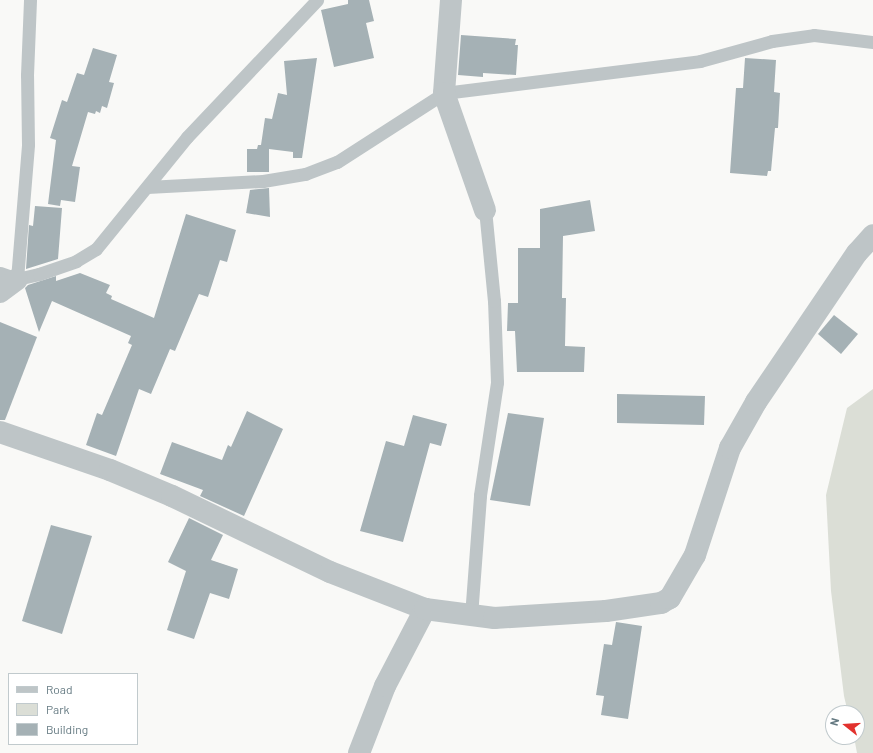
<!DOCTYPE html>
<html>
<head>
<meta charset="utf-8">
<style>
	body { margin:0 }
	#map { position:relative; width:873px; height:753px; overflow:hidden; background:#f9f9f7; font-family:Barlow,sans-serif }
	div>[style] { position:absolute }
	[style*='--x'] { left:calc(var(--x)*1px); top:calc(var(--y)*1px); width:calc(var(--w)*1px); rotate:calc(var(--a)*1deg) }
	.green>* { inset:0; background:#dbded6 }
	.building>* { inset:0; background:#a5b1b5 }
	.lane>* { height:13px; margin:-6.5px; padding:0 6.5px; transform-origin:6.5px; border-radius:6.5px; background:#bec5c7 }
	.street>* { height:22px; margin:-11px; padding:0 11px; transform-origin:11px; border-radius:11px; background:#bec5c7 }
	span { translate:-50% -50%; white-space:nowrap; text-align:center; line-height:1.15; -webkit-text-stroke:4px #fff; paint-order:stroke }
	.legend { position:absolute; left:8px; top:673px; width:130px; height:72px; box-sizing:border-box; background:#fff; border:1px solid #c1cacd; margin:0; padding:5px 7px; list-style:none; font-size:12px; color:#657a82 }
	.legend li { display:flex; align-items:center; gap:8px; height:20px }
	.legend b { width:20px; border:1px solid #c1cacd }
	.north { position:absolute; left:825px; top:705px; width:40px; height:40px; box-sizing:border-box; background:#fff; border:1px solid #c1cacd; border-radius:50%; rotate:287deg; font-size:11px; font-weight:700; line-height:16px; text-align:center; color:#657a82 }
	.north::after { content:''; display:block; margin:auto; width:14px; height:18px; background:#e2322e; clip-path:polygon(50% 0,100% 100%,50% 72%,0 100%) }
</style>
</head>
<body>
<div id="map">
	<div class="green">
		<div style="clip-path:polygon(873px 389px,873px 753px,857px 753px,854px 737px,857px 737px,857px 713px,848px 713px,844px 696px,831px 591px,826px 495px,847px 408px)"></div>
	</div>
	<div class="building">
		<div style="clip-path:polygon(348px 0,369px 0,374px 21px,366px 23px,374px 58px,334px 67px,321px 10px,348px 4px)"></div>
		<div style="clip-path:polygon(461px 35px,516px 39px,515px 45px,518px 45px,516px 75px,483px 73px,483px 77px,458px 75px)"></div>
		<div style="clip-path:polygon(93px 48px,117px 55px,109px 82px,114px 83px,107px 108px,102px 106px,100px 113px,96px 111px,95px 114px,88px 112px,72px 166px,80px 167px,75px 202px,61px 200px,60px 206px,48px 204px,56px 140px,50px 138px,62px 100px,67px 102px,77px 73px,84px 75px)"></div>
		<div style="clip-path:polygon(317px 58px,302px 158px,293px 158px,293px 152px,269px 149px,269px 172px,247px 172px,247px 149px,257px 149px,258px 145px,261px 145px,265px 118px,272px 119px,278px 93px,287px 95px,284px 61px)"></div>
		<div style="clip-path:polygon(745px 58px,776px 60px,774px 92px,780px 93px,778px 128px,775px 128px,771px 171px,768px 171px,767px 176px,730px 173px,736px 88px,743px 88px)"></div>
		<div style="clip-path:polygon(269px 188px,270px 217px,246px 213px,250px 190px)"></div>
		<div style="clip-path:polygon(590px 200px,595px 231px,563px 236px,562px 298px,566px 298px,565px 346px,585px 347px,584px 372px,517px 372px,515px 331px,507px 331px,508px 303px,518px 303px,518px 248px,540px 248px,540px 209px)"></div>
		<div style="clip-path:polygon(35px 206px,62px 208px,58px 259px,26px 269px,29px 225px,33px 226px)"></div>
		<div style="clip-path:polygon(186px 214px,236px 230px,227px 262px,220px 260px,208px 297px,199px 294px,175px 351px,170px 349px,151px 394px,139px 389px,116px 456px,86px 445px,97px 413px,102px 415px,132px 345px,128px 343px,131px 336px,52px 301px,39px 332px,25px 288px,28px 285px,56px 276px,56px 281px,80px 273px,110px 285px,106px 293px,112px 296px,111px 299px,154px 318px)"></div>
		<div style="clip-path:polygon(834px 315px,858px 334px,841px 354px,818px 334px)"></div>
		<div style="clip-path:polygon(0 322px,37px 337px,5px 420px,0 420px)"></div>
		<div style="clip-path:polygon(617px 394px,705px 396px,704px 425px,617px 423px)"></div>
		<div style="clip-path:polygon(247px 411px,283px 429px,244px 516px,200px 496px,203px 490px,160px 474px,172px 442px,222px 460px,228px 445px,231px 447px)"></div>
		<div style="clip-path:polygon(508px 413px,544px 418px,530px 506px,490px 500px)"></div>
		<div style="clip-path:polygon(413px 415px,447px 424px,441px 446px,430px 443px,403px 542px,360px 531px,386px 441px,404px 446px)"></div>
		<div style="clip-path:polygon(189px 518px,223px 535px,211px 560px,238px 569px,229px 599px,210px 593px,194px 639px,167px 630px,186px 571px,168px 562px)"></div>
		<div style="clip-path:polygon(51px 525px,92px 536px,62px 634px,22px 621px)"></div>
		<div style="clip-path:polygon(616px 622px,642px 626px,628px 719px,601px 715px,604px 696px,596px 695px,604px 644px,612px 645px)"></div>
	</div>
	<div class="lane">
		<div style="--x:147;--y:187;--w:116;--a:-3"></div>
		<div style="--x:263;--y:181;--w:43;--a:-9.5"></div>
		<div style="--x:305;--y:174;--w:34;--a:-21"></div>
		<div style="--x:337;--y:162;--w:127;--a:-32.8"></div>
		<div style="--x:444;--y:93;--w:258;--a:-7.1"></div>
		<div style="--x:700;--y:61;--w:75;--a:-15.5"></div>
		<div style="--x:772;--y:41;--w:42;--a:-8.1"></div>
		<div style="--x:814;--y:35;--w:59;--a:6.8"></div>
		<div style="--x:0;--y:273;--w:18;--a:19"></div>
		<div style="--x:17;--y:279;--w:23;--a:-13"></div>
		<div style="--x:39;--y:274;--w:39;--a:-19"></div>
		<div style="--x:76;--y:261;--w:23;--a:-31"></div>
		<div style="--x:96;--y:249;--w:144;--a:-50.9"></div>
		<div style="--x:187;--y:137;--w:189;--a:-46.5"></div>
		<div style="--x:17;--y:279;--w:135;--a:-85.3"></div>
		<div style="--x:28;--y:144;--w:69;--a:-90.8"></div>
		<div style="--x:27;--y:75;--w:75;--a:-87.7"></div>
		<div style="--x:471;--y:616;--w:121;--a:-85.7"></div>
		<div style="--x:480;--y:495;--w:114;--a:-81.4"></div>
		<div style="--x:497;--y:382;--w:81;--a:-92.1"></div>
		<div style="--x:494;--y:301;--w:91;--a:-95.6"></div>
	</div>
	<div class="street">
		<div style="--x:451;--y:0;--w:93;--a:94.3"></div>
		<div style="--x:444;--y:93;--w:124;--a:70.7"></div>
		<div style="--x:0;--y:292;--w:21;--a:-37"></div>
		<div style="--x:0;--y:432;--w:116;--a:19.1"></div>
		<div style="--x:110;--y:470;--w:67;--a:22.8"></div>
		<div style="--x:172;--y:496;--w:175;--a:25.7"></div>
		<div style="--x:330;--y:572;--w:102;--a:21.3"></div>
		<div style="--x:359;--y:753;--w:72;--a:-68.8"></div>
		<div style="--x:385;--y:686;--w:87;--a:-62.5"></div>
		<div style="--x:425;--y:609;--w:70;--a:7.4"></div>
		<div style="--x:494;--y:618;--w:112;--a:-3.6"></div>
		<div style="--x:606;--y:611;--w:56;--a:-8.3"></div>
		<div style="--x:661;--y:603;--w:10;--a:-29"></div>
		<div style="--x:670;--y:598;--w:50;--a:-59.8"></div>
		<div style="--x:695;--y:555;--w:113;--a:-71.9"></div>
		<div style="--x:730;--y:448;--w:53;--a:-60.5"></div>
		<div style="--x:756;--y:402;--w:180;--a:-55.9"></div>
		<div style="--x:857;--y:253;--w:24;--a:-48"></div>
	</div>
	<ul class="legend">
	<li><b style="height:5px;background:#bec5c7"></b>Road</li>
	<li><b style="height:11px;background:#dbded6"></b>Park</li>
	<li><b style="height:11px;background:#a5b1b5"></b>Building</li>
	</ul>
	<div class="north">N</div>
</div>
</body>
</html>
